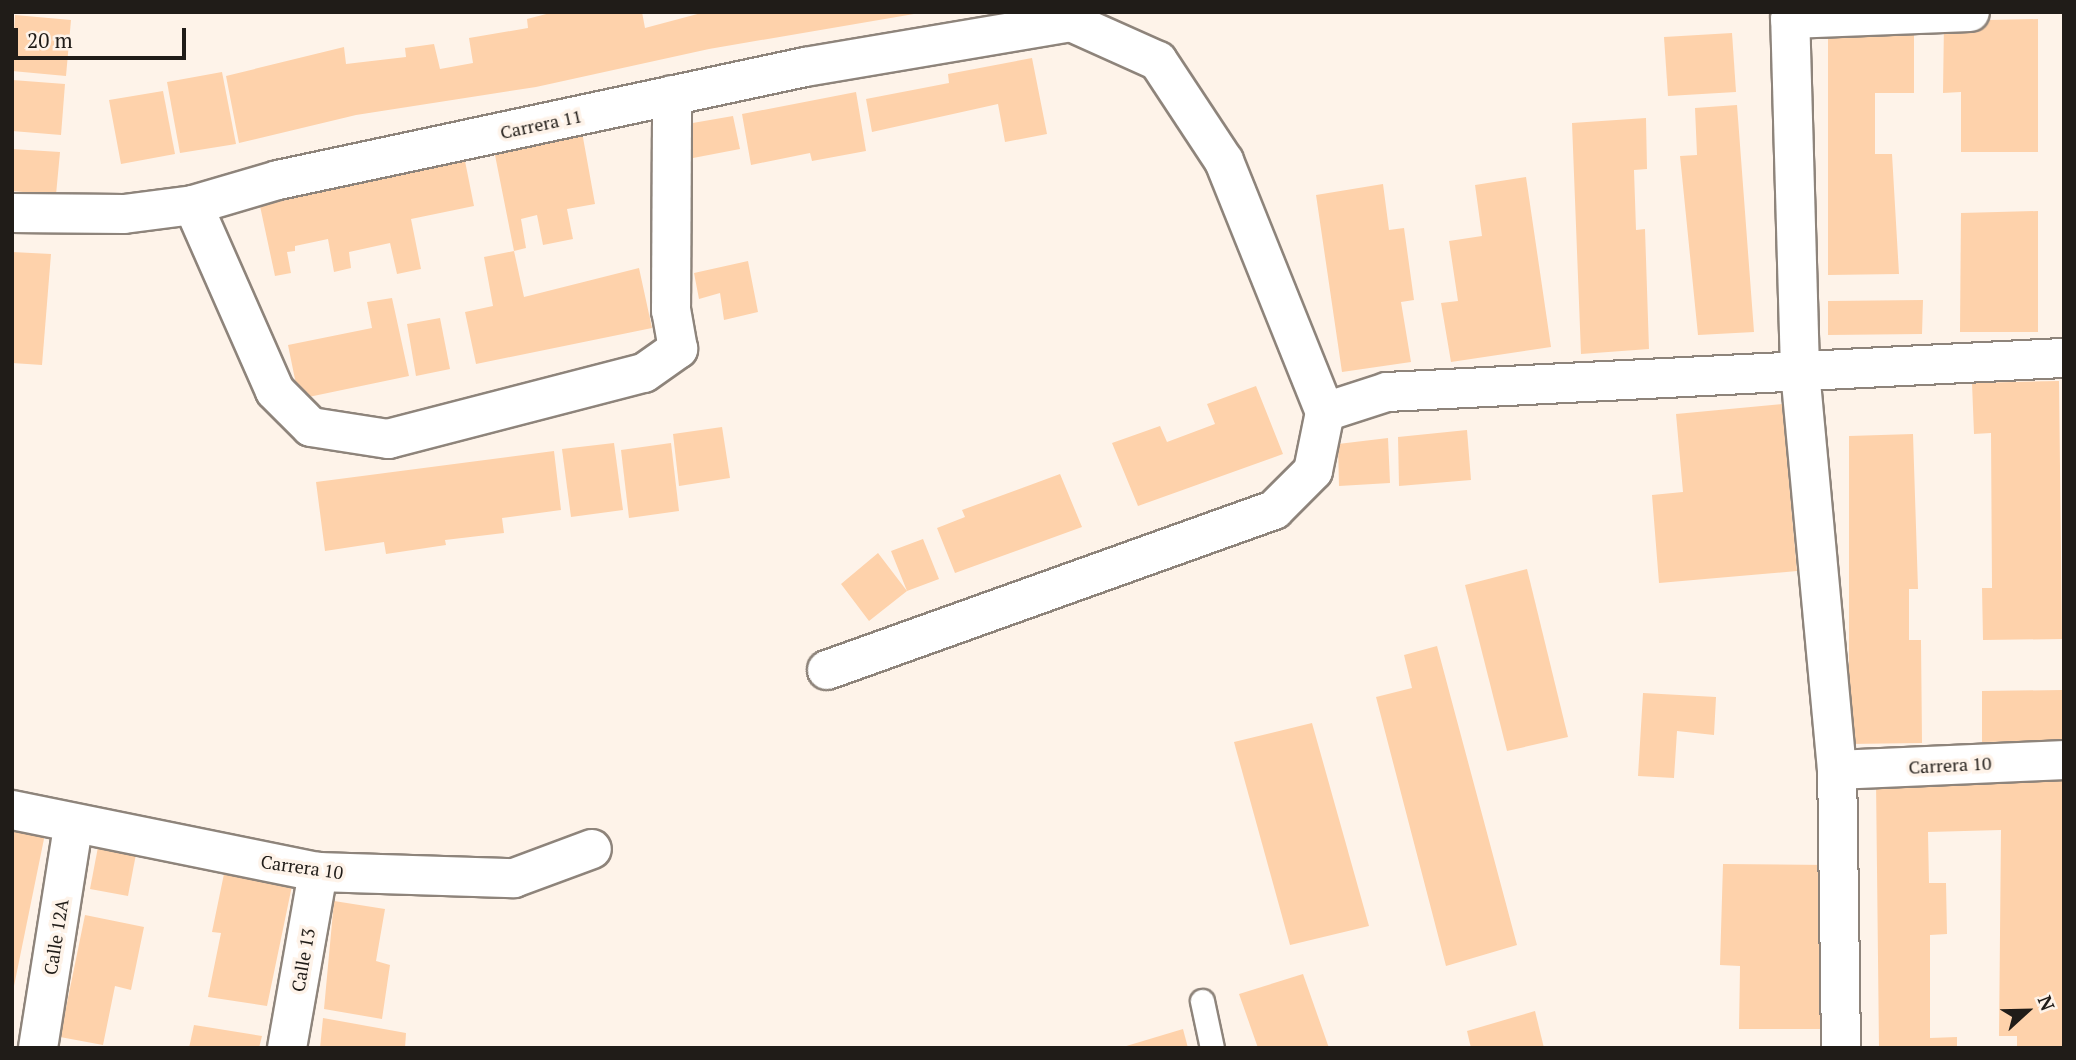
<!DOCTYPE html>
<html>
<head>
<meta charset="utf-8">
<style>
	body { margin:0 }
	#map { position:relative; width:2076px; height:1060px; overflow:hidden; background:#fef3e9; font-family:"PT Serif",serif }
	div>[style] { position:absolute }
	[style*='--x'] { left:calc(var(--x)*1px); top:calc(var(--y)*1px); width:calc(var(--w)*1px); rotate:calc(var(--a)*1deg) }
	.building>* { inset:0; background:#fed2ab }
	.roads { filter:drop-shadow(2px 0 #8e847b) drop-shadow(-2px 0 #8e847b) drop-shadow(0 2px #8e847b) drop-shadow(0 -2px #8e847b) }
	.lane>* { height:23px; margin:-11.5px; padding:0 11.5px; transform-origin:11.5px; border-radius:11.5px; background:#fff }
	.street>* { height:38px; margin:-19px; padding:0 19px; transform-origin:19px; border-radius:19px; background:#fff }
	span { translate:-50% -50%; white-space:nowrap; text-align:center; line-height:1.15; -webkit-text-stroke:7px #fef3e9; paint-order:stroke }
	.street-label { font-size:18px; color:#201c18 }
	.frame { position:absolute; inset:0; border:14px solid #201c18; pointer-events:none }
	.north { position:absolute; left:1992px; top:976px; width:70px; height:70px; -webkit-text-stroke:5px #fef3e9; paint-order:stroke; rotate:68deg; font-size:19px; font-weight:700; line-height:28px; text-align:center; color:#201c18 }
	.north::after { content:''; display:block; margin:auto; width:24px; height:32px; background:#201c18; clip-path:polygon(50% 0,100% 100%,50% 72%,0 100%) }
	.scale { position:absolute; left:14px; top:28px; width:172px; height:32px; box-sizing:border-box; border:4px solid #201c18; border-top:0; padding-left:9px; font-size:21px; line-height:24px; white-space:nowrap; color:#201c18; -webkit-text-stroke:5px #fef3e9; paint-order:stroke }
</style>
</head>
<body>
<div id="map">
	<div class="building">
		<div style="clip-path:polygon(554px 12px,642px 12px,645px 28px,705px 12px,914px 14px,709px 49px,536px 87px,356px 115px,239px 143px,226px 76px,344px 47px,346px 64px,406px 57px,405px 48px,434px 44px,440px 69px,473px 63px,469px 38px,528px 28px,527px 19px)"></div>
		<div style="clip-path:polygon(15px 15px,71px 20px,66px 76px,12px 71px)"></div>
		<div style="clip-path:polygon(2038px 19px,2038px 152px,1961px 152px,1961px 92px,1943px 93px,1944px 21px)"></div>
		<div style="clip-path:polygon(1732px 33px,1736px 92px,1668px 96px,1664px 37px)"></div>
		<div style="clip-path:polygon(1914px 33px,1914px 93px,1875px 93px,1875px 154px,1892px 154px,1899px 274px,1828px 275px,1828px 35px)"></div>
		<div style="clip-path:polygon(1032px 58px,1047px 134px,1005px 142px,998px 104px,872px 132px,866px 99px,949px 83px,948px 74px)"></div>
		<div style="clip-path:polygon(222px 72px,236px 144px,180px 153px,167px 82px)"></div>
		<div style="clip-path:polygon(12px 80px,65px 84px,61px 135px,12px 131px)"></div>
		<div style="clip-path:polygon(163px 91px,175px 154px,121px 164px,109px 100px)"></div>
		<div style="clip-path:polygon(856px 92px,866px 151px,812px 161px,810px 153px,751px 165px,742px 114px)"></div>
		<div style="clip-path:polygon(1737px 105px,1754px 332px,1698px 335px,1680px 156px,1697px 155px,1695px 108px)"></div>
		<div style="clip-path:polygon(733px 116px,740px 149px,693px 158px,687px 124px)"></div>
		<div style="clip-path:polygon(1646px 118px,1647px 169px,1634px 170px,1636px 230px,1645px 229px,1649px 349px,1581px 354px,1572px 123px)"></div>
		<div style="clip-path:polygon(582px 132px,595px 204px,567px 209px,573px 239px,543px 245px,537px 215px,521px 219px,526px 248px,514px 251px,494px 150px)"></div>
		<div style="clip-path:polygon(12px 149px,60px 152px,56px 195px,12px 191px)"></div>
		<div style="clip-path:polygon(464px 156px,474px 206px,411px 219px,421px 269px,397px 274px,390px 243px,349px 252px,351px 268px,334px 272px,328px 239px,295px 246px,295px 251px,287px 252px,291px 273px,275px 276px,260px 206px,286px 200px,284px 192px)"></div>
		<div style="clip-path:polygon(1526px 177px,1551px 347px,1451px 362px,1441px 303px,1458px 301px,1449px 241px,1482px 236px,1475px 185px)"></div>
		<div style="clip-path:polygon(1383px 184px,1389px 230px,1404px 228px,1414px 300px,1401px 302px,1411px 362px,1342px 372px,1316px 195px)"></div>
		<div style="clip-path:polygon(2038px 211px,2038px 332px,1960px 332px,1961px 213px)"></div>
		<div style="clip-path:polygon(514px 251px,524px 297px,639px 268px,652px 328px,476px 364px,465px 312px,493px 306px,484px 257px)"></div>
		<div style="clip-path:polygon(12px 252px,51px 254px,42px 365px,12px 363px)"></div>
		<div style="clip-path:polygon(748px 261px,758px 312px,724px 320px,720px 293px,699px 299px,694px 273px)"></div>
		<div style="clip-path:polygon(392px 298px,409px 376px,299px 399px,288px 345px,372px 328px,367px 302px)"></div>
		<div style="clip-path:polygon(1923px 300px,1922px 334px,1828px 335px,1828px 301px)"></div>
		<div style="clip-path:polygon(440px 318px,450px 369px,416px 376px,407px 324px)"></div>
		<div style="clip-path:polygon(2059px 381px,2062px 639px,1983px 640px,1982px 588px,1992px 588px,1991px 433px,1974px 434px,1972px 383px)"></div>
		<div style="clip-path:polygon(1256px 386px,1283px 454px,1138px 506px,1112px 443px,1160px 426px,1167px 442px,1215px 424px,1207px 404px)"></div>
		<div style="clip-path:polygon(1782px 404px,1797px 571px,1659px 583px,1652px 495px,1683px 492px,1676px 414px)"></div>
		<div style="clip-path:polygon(722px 427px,730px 478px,679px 486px,673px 434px)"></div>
		<div style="clip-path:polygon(1467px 430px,1471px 480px,1399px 486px,1398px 437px)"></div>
		<div style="clip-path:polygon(1913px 434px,1918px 589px,1909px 589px,1909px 640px,1921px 640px,1922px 743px,1849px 744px,1849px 436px)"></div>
		<div style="clip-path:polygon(1388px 438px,1390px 483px,1339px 486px,1338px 444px)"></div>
		<div style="clip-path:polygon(614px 443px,623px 510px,571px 517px,562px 449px)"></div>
		<div style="clip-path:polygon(671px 443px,679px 511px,629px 518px,621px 450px)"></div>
		<div style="clip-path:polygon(554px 451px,561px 510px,502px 518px,504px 533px,445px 540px,446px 545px,386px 554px,384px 542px,325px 551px,316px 482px)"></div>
		<div style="clip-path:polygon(1060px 474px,1082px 527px,955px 573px,937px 528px,965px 517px,962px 510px)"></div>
		<div style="clip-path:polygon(923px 539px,939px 579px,907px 591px,869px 621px,841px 584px,878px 553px,907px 591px,891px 551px)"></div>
		<div style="clip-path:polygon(1527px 569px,1568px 737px,1507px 751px,1465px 585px)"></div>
		<div style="clip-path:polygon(1437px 646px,1517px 945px,1446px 966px,1376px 697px,1412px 688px,1404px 655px)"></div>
		<div style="clip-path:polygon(2062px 690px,2063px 741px,1982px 742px,1982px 691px)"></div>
		<div style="clip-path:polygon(1643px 693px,1716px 697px,1714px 735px,1677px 731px,1674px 778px,1638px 776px)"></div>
		<div style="clip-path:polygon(1312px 723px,1369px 926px,1290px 945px,1234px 742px)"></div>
		<div style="clip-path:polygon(2064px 779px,2064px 1048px,2017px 1048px,2017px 1036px,1999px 1036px,2001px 830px,1928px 832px,1929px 883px,1946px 883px,1947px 934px,1930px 935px,1930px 1038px,1957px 1037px,1957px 1048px,1879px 1048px,1876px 781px)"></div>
		<div style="clip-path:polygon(12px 819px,46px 829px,14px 986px,12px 986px)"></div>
		<div style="clip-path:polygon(98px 847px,136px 854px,128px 896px,90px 889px)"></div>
		<div style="clip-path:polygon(1723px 864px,1828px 865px,1827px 1029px,1739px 1029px,1740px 966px,1720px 965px)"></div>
		<div style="clip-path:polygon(225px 869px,293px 881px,267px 1006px,208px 997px,221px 933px,212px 932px)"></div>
		<div style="clip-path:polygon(334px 901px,385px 909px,376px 961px,390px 965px,382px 1019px,324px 1009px)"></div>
		<div style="clip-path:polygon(85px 915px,144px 927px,131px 990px,115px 986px,103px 1045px,60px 1037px)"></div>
		<div style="clip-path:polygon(1303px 974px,1329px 1048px,1258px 1048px,1239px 994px)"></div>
		<div style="clip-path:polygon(1535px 1011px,1544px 1048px,1471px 1048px,1467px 1031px)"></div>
		<div style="clip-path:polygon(323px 1018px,406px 1033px,405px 1048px,320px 1048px)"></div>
		<div style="clip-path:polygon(194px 1025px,262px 1036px,259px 1048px,189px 1048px)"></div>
		<div style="clip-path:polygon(1183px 1029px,1188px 1048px,1123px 1048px,1123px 1047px)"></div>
	</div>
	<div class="roads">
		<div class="lane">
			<div style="--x:1202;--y:1001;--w:48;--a:78"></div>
		</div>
		<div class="street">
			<div style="--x:193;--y:205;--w:203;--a:66.2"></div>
			<div style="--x:275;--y:391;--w:51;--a:45"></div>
			<div style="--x:311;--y:427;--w:78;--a:8.9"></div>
			<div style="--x:388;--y:439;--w:264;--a:-14.5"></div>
			<div style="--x:644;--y:373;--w:42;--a:-35.2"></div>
			<div style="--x:678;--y:349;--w:39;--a:-100"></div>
			<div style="--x:671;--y:311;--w:216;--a:-89.7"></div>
			<div style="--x:12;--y:213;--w:112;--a:0.5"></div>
			<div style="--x:124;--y:214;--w:70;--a:-7.4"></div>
			<div style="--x:193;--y:205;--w:89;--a:-16.4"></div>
			<div style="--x:278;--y:180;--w:539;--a:-12.1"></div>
			<div style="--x:805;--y:67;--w:270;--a:-9.6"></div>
			<div style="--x:1071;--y:22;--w:95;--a:24.1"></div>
			<div style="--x:1158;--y:61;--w:120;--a:56.6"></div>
			<div style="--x:1224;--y:161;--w:271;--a:68.1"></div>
			<div style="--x:827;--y:670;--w:475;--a:-19.7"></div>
			<div style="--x:1274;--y:510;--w:55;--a:-45"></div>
			<div style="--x:1313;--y:471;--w:60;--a:-78.5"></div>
			<div style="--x:1325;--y:412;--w:65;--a:-17.9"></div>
			<div style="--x:1387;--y:392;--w:678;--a:-2.88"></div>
			<div style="--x:1837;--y:770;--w:227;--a:-2.5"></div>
			<div style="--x:12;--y:810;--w:312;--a:11.5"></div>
			<div style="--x:318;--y:872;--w:196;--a:1.8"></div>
			<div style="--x:514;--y:878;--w:83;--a:-20.4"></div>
			<div style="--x:38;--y:1048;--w:225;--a:-81"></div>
			<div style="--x:287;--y:1048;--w:179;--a:-80"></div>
			<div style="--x:1841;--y:1048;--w:278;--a:-90.8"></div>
			<div style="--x:1837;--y:770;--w:402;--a:-95.3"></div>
			<div style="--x:1800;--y:370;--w:351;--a:-91.6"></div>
			<div style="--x:1790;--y:19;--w:180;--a:-2.2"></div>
		</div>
	</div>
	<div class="street-label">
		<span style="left:541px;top:124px;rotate:-12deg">Carrera 11</span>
		<span style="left:1950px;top:765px;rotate:-3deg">Carrera 10</span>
		<span style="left:302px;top:867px;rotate:8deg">Carrera 10</span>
		<span style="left:56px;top:937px;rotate:-81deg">Calle 12A</span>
		<span style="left:303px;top:960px;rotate:-80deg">Calle 13</span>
	</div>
	<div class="frame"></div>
	<div class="north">N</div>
	<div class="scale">20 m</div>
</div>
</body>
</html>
